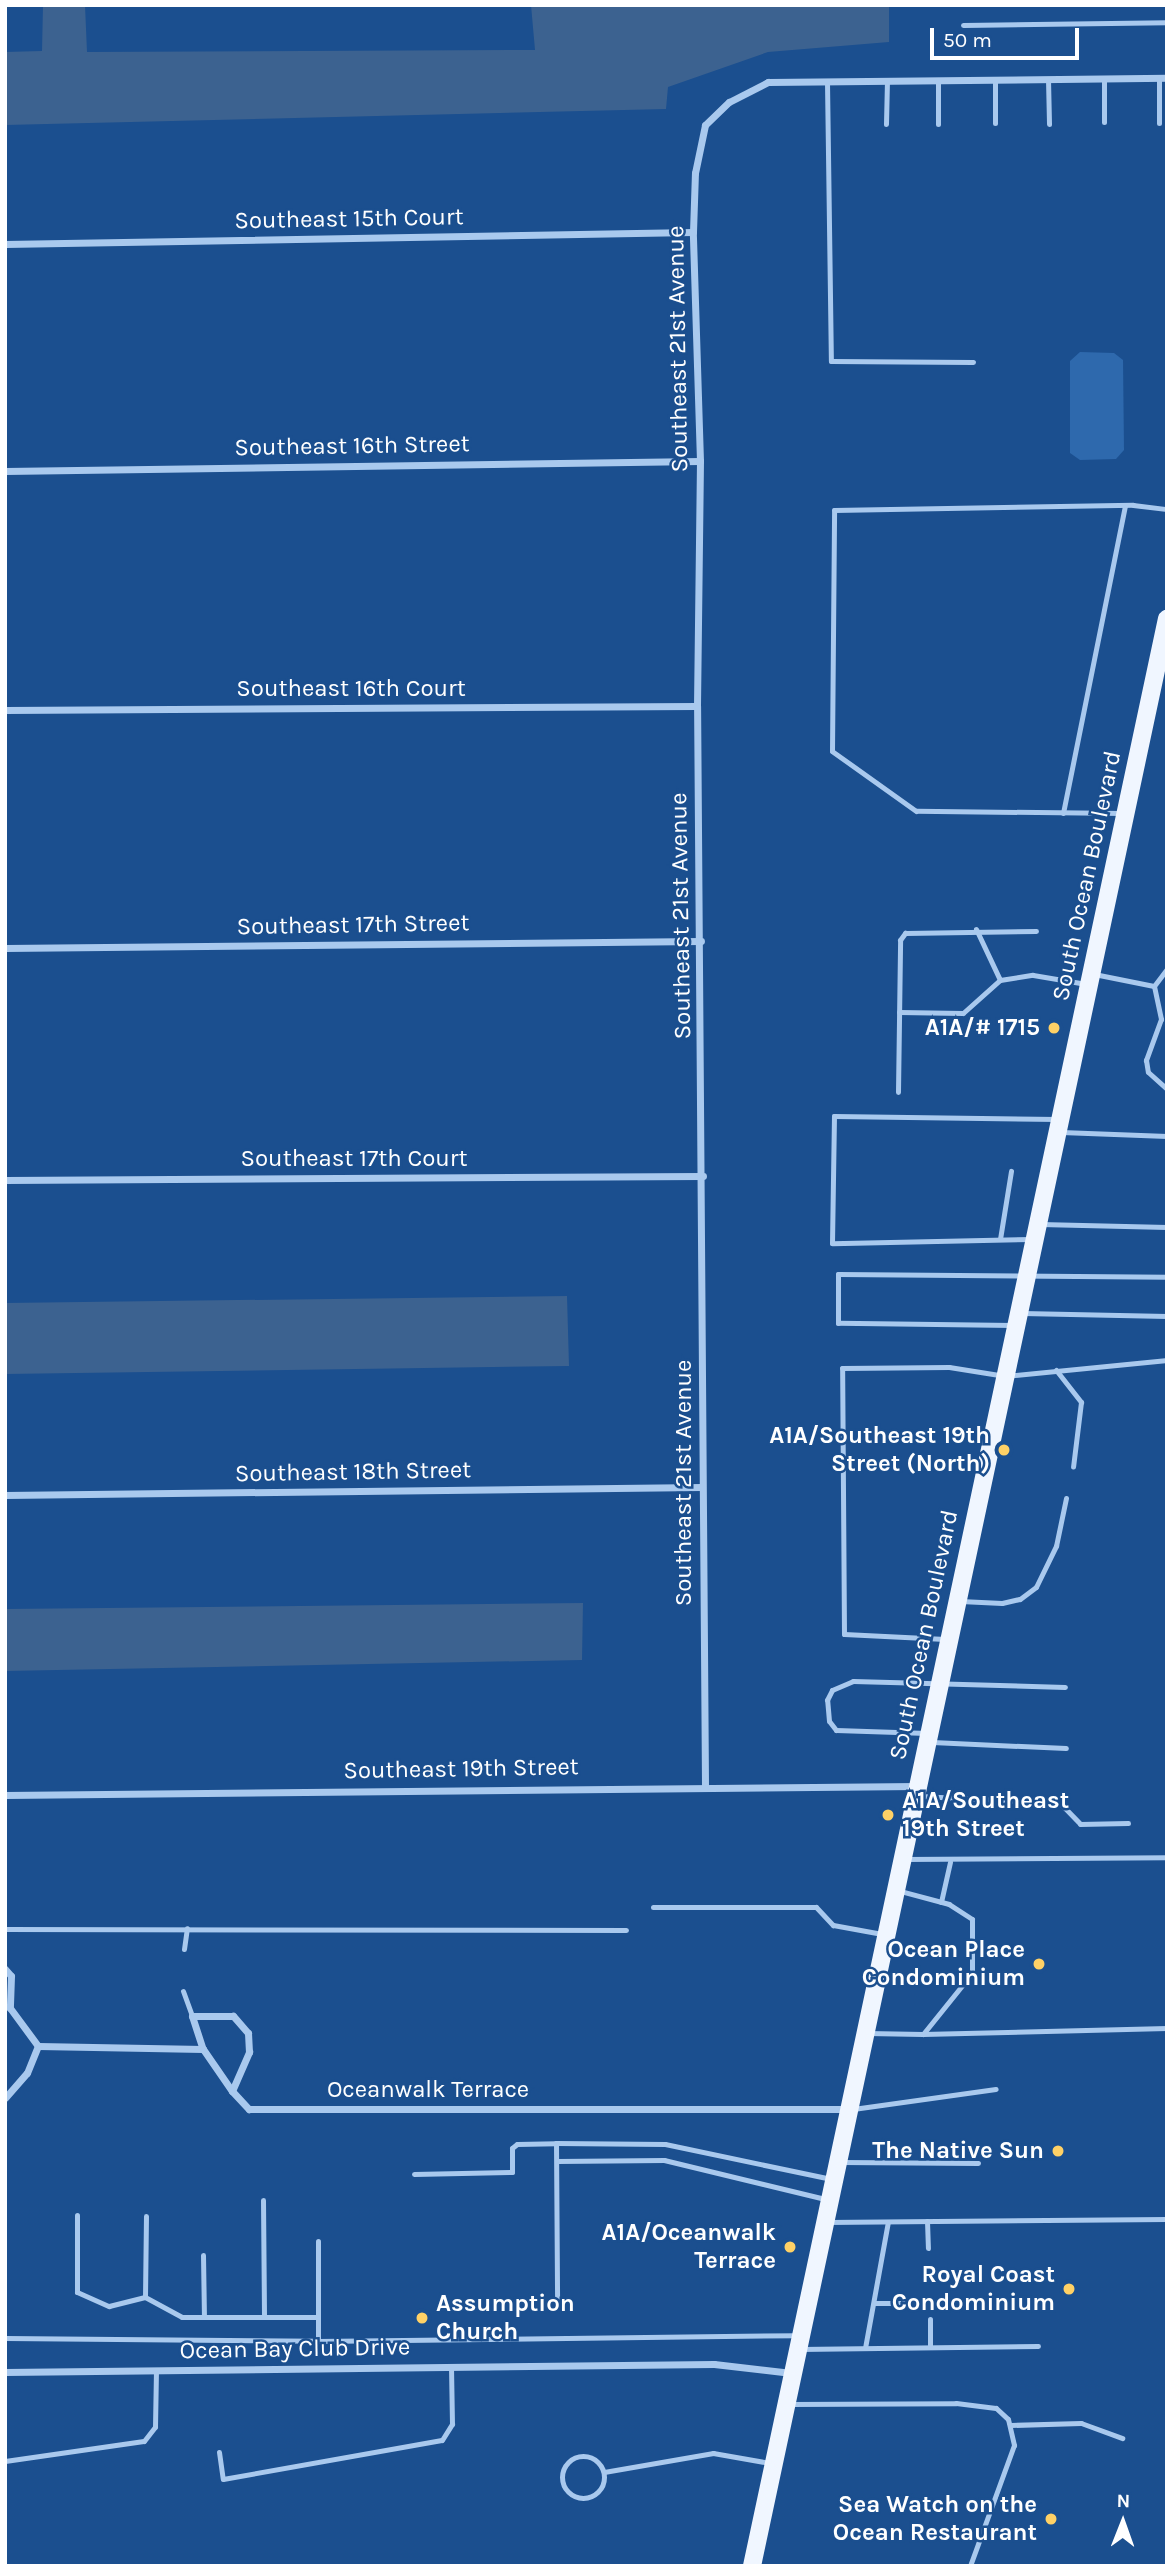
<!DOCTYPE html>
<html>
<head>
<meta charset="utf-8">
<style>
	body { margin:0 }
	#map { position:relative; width:1172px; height:2571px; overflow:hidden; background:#1b4f8f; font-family:Karla,sans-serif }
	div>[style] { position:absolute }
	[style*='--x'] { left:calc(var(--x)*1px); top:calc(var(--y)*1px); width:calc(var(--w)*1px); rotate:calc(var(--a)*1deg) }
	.green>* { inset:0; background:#2e69ad }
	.water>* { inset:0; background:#3c6290 }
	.lane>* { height:5px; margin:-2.5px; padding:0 2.5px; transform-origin:2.5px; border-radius:2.5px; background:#a9c9ee }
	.lane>.ring { margin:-2.5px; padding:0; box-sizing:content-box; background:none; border:5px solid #a9c9ee; border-radius:50% }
	.street>* { height:7px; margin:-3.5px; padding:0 3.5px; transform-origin:3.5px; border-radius:3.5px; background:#a9c9ee }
	.primary>* { height:18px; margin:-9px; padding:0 9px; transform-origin:9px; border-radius:9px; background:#f0f6ff }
	.dots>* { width:19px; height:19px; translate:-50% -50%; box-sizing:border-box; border:4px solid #1b4f8f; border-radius:50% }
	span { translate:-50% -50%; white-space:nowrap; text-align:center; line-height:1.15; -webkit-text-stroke:5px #1b4f8f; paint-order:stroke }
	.street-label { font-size:24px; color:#fff }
	.poi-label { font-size:24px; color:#fff; font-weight:700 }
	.right { translate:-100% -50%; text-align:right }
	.left { translate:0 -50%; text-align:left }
	.frame { position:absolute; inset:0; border:7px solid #fff; pointer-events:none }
	.north { position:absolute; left:1088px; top:2487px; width:70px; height:70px; -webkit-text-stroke:5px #1b4f8f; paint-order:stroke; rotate:1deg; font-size:19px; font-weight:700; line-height:28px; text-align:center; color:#fff }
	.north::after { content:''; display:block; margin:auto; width:24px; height:32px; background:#fff; clip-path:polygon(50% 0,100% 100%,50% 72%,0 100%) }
	.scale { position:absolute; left:930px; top:28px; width:149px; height:32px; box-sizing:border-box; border:4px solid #fff; border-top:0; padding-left:9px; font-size:21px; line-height:24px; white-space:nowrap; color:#fff; -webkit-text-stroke:5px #1b4f8f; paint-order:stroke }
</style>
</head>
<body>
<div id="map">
	<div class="green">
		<div style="clip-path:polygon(1080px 352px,1114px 353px,1123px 360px,1124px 450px,1116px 459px,1080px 460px,1070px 453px,1070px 361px)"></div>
	</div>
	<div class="water">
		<div style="clip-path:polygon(43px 5px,85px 5px,87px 52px,535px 50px,531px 5px,889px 5px,889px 42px,768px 52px,668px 87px,666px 109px,5px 125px,5px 52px,42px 51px)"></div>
		<div style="clip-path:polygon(567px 1296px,569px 1366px,5px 1374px,5px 1303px)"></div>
		<div style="clip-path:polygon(583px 1603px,582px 1660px,5px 1671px,5px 1609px)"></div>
	</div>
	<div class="lane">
		<div style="--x:963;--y:25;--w:204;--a:-0.8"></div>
		<div style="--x:1104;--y:78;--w:44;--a:90"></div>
		<div style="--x:1159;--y:78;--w:45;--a:90"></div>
		<div style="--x:1048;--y:79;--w:45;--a:88.7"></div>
		<div style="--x:995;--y:80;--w:43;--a:90"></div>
		<div style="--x:827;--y:82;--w:279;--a:89.2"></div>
		<div style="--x:831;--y:361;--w:142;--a:0.4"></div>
		<div style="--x:886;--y:124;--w:43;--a:-88.7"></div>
		<div style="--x:938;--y:124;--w:44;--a:-90"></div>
		<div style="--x:1063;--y:813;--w:313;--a:-78.6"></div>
		<div style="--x:1123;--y:813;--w:207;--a:-179.4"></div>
		<div style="--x:916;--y:811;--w:103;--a:-144.5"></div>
		<div style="--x:832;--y:751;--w:241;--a:-89.5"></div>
		<div style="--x:834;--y:510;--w:299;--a:-1"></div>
		<div style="--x:1133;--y:505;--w:34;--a:7"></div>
		<div style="--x:976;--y:929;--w:56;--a:64.8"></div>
		<div style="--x:1094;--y:974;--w:61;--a:11.3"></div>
		<div style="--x:1154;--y:986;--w:34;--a:78"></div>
		<div style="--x:1161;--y:1019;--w:44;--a:110.1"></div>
		<div style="--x:1146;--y:1060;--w:12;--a:81"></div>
		<div style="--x:1148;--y:1072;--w:25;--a:42"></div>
		<div style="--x:1154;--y:986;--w:21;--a:-53"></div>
		<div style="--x:899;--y:1012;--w:64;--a:0.9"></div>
		<div style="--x:963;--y:1013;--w:50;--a:-41.7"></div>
		<div style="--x:1000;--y:980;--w:33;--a:-9"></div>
		<div style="--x:1033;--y:975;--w:54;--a:9.6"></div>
		<div style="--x:898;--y:1092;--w:152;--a:-89.2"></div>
		<div style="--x:900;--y:940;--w:9;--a:-54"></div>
		<div style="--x:905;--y:933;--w:131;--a:-0.9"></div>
		<div style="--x:1061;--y:1132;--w:106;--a:2.2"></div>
		<div style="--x:1040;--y:1224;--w:127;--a:1.4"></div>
		<div style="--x:1000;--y:1239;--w:69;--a:-80.8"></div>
		<div style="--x:1031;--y:1239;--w:199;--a:178.8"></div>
		<div style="--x:832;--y:1243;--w:127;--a:-89.1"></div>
		<div style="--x:834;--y:1116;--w:223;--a:0.8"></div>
		<div style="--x:1022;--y:1313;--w:145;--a:1.2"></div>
		<div style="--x:1013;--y:1325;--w:175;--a:-179.3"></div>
		<div style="--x:838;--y:1323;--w:49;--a:-90"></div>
		<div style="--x:838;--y:1274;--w:329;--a:0.5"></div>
		<div style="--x:1056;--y:1370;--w:41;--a:52"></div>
		<div style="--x:1081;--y:1402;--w:65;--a:97"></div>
		<div style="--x:960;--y:1601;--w:42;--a:2.7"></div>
		<div style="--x:1002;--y:1603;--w:18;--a:-13"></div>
		<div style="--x:1020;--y:1599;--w:20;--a:-37"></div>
		<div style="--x:1036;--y:1587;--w:46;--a:-64"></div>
		<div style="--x:1056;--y:1546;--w:49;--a:-78.2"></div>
		<div style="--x:945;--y:1639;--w:101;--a:-177.2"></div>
		<div style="--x:844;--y:1634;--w:266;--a:-90.4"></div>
		<div style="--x:842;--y:1368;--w:107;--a:-0.5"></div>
		<div style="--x:949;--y:1367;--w:57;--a:9.1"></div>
		<div style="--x:1005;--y:1376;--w:163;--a:-5.6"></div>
		<div style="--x:927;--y:1733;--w:91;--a:-178.1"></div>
		<div style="--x:836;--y:1730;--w:11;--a:-128"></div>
		<div style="--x:829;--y:1721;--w:21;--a:-95"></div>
		<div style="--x:827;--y:1700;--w:11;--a:-63"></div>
		<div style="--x:832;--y:1690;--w:23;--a:-23"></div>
		<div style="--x:853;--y:1681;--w:212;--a:1.6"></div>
		<div style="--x:932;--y:1742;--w:134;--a:2.6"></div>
		<div style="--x:920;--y:1796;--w:140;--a:2.9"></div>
		<div style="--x:1060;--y:1803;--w:29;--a:46"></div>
		<div style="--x:1080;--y:1824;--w:48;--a:-1.2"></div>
		<div style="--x:905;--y:1859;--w:262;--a:-0.4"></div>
		<div style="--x:941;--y:1902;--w:41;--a:-77.3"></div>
		<div style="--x:653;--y:1907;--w:163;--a:0"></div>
		<div style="--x:816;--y:1907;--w:25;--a:47"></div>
		<div style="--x:833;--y:1925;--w:50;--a:10.4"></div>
		<div style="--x:5;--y:1929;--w:621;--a:0.09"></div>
		<div style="--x:184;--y:1949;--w:21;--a:-82"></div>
		<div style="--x:183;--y:1991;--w:27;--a:70"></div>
		<div style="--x:867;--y:2033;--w:56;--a:1"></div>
		<div style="--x:923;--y:2034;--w:78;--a:-51.2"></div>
		<div style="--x:972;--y:1973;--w:54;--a:-90"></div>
		<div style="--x:972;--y:1919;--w:27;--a:-147"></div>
		<div style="--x:949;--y:1904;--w:51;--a:-165.1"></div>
		<div style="--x:923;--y:2034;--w:244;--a:-1.4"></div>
		<div style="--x:853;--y:2109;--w:144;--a:-8"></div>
		<div style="--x:556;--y:2143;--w:155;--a:89.6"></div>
		<div style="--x:557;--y:2161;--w:107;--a:-0.5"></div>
		<div style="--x:664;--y:2160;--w:170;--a:13.6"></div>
		<div style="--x:841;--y:2162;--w:137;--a:0.4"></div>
		<div style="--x:414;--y:2174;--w:98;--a:-1.2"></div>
		<div style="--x:512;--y:2172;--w:24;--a:-90"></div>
		<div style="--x:512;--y:2148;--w:6;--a:-39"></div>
		<div style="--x:517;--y:2144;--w:39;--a:-1"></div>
		<div style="--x:556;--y:2143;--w:109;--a:0.5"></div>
		<div style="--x:665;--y:2144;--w:170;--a:11.9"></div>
		<div style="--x:263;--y:2200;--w:117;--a:89.5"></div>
		<div style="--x:77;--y:2215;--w:77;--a:90"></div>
		<div style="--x:77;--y:2292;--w:35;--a:24"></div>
		<div style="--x:109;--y:2306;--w:37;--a:-14"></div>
		<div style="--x:145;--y:2297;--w:81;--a:-89.3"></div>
		<div style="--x:927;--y:2221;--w:27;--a:88"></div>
		<div style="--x:827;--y:2222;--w:340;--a:-0.5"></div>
		<div style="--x:318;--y:2241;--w:100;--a:90"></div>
		<div style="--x:203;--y:2255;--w:62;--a:89.1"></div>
		<div style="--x:145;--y:2297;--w:42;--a:28.4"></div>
		<div style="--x:182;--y:2317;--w:135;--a:0"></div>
		<div style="--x:874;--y:2303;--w:29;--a:0"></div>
		<div style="--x:930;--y:2319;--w:28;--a:90"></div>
		<div style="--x:5;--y:2338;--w:313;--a:0.5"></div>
		<div style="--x:318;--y:2341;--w:479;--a:-0.7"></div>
		<div style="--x:865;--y:2348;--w:128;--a:-79.7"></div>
		<div style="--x:800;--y:2349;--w:238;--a:-0.7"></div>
		<div style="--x:791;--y:2404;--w:165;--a:-0.3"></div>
		<div style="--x:956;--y:2403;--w:40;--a:7.1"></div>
		<div style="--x:996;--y:2408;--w:16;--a:43"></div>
		<div style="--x:1008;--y:2419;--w:27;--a:77"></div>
		<div style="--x:1014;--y:2445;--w:129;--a:110"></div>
		<div style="--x:1011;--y:2425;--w:70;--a:-1.6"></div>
		<div style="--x:1081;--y:2423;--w:44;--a:20.1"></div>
		<div style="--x:219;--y:2452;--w:27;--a:82"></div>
		<div style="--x:223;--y:2479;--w:222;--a:-10.1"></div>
		<div style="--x:442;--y:2440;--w:19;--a:-58"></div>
		<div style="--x:452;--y:2424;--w:58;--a:-91"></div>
		<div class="ring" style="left:562px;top:2456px;width:37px;height:37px"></div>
		<div style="--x:5;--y:2461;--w:140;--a:-8.2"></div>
		<div style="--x:144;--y:2441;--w:18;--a:-52"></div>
		<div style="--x:155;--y:2427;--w:57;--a:-89"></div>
		<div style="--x:604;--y:2472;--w:111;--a:-9.9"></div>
		<div style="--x:713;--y:2453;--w:58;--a:10"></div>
	</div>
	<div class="street">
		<div style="--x:5;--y:244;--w:688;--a:-1"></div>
		<div style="--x:5;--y:471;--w:695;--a:-0.82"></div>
		<div style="--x:5;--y:710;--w:692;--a:-0.33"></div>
		<div style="--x:5;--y:948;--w:696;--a:-0.58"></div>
		<div style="--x:5;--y:1180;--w:698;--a:-0.33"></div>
		<div style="--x:5;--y:1495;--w:697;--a:-0.66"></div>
		<div style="--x:705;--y:1785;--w:1079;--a:-90.42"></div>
		<div style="--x:697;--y:706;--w:245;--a:-89.3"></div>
		<div style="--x:700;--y:461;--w:229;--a:-91.8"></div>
		<div style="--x:693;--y:232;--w:59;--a:-88.1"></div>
		<div style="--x:695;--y:173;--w:49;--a:-78.2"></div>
		<div style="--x:705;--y:125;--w:33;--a:-44"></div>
		<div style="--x:729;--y:102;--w:44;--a:-27.1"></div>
		<div style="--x:768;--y:82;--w:399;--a:-0.6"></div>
		<div style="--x:5;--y:1795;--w:912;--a:-0.57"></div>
		<div style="--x:5;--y:1969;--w:9;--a:49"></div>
		<div style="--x:11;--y:1976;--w:32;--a:92"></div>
		<div style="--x:10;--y:2008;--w:47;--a:53.6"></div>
		<div style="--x:38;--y:2046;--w:165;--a:1"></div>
		<div style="--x:232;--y:2091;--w:43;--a:-66.4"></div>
		<div style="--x:249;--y:2052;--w:19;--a:-93"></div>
		<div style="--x:248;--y:2033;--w:23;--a:-131"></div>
		<div style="--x:233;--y:2016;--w:41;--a:180"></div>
		<div style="--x:192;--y:2016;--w:35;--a:72"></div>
		<div style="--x:203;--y:2049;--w:51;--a:55.4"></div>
		<div style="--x:232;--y:2091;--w:25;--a:47"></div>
		<div style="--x:249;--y:2109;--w:598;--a:0"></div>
		<div style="--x:5;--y:2098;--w:33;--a:-49"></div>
		<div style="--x:27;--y:2073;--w:29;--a:-68"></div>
		<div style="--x:5;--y:2372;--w:709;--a:-0.65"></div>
		<div style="--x:714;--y:2364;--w:78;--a:6.7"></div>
	</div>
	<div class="primary">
		<div style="--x:752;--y:2566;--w:1991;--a:-77.97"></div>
	</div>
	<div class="dots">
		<div style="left:1054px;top:1028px;background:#ffd166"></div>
		<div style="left:1004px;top:1450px;background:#ffd166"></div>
		<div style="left:888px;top:1815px;background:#ffd166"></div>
		<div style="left:1039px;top:1964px;background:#ffd166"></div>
		<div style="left:1058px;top:2151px;background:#ffd166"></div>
		<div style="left:790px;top:2247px;background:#ffd166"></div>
		<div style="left:1069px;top:2289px;background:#ffd166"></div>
		<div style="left:422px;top:2318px;background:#ffd166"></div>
		<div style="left:1051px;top:2519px;background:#ffd166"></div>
	</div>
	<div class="street-label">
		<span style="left:349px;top:219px;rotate:-1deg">Southeast 15th Court</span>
		<span style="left:678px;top:349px;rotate:-91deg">Southeast 21st Avenue</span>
		<span style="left:352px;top:446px;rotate:-1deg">Southeast 16th Street</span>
		<span style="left:351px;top:689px">Southeast 16th Court</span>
		<span style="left:1087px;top:876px;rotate:-78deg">South Ocean Boulevard</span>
		<span style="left:681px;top:916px;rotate:-91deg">Southeast 21st Avenue</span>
		<span style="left:353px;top:925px;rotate:-1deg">Southeast 17th Street</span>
		<span style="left:354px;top:1159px">Southeast 17th Court</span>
		<span style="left:353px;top:1472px;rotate:-1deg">Southeast 18th Street</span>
		<span style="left:684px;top:1483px;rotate:-90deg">Southeast 21st Avenue</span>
		<span style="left:924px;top:1635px;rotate:-78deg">South Ocean Boulevard</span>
		<span style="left:461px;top:1769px;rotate:-1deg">Southeast 19th Street</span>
		<span style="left:428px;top:2090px">Oceanwalk Terrace</span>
		<span style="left:295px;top:2349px;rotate:-1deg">Ocean Bay Club Drive</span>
	</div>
	<div class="poi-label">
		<span class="right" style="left:1040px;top:1028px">A1A/# 1715</span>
		<span class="right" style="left:990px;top:1450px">A1A/Southeast 19th<br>Street (North)</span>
		<span class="left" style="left:902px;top:1815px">A1A/Southeast<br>19th Street</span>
		<span class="right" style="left:1025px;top:1964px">Ocean Place<br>Condominium</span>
		<span class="right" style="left:1044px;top:2151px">The Native Sun</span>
		<span class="right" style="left:776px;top:2247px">A1A/Oceanwalk<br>Terrace</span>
		<span class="right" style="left:1055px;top:2289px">Royal Coast<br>Condominium</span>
		<span class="left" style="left:436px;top:2318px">Assumption<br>Church</span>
		<span class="right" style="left:1037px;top:2519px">Sea Watch on the<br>Ocean Restaurant</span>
	</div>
	<div class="frame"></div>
	<div class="north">N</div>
	<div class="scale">50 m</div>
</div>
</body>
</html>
